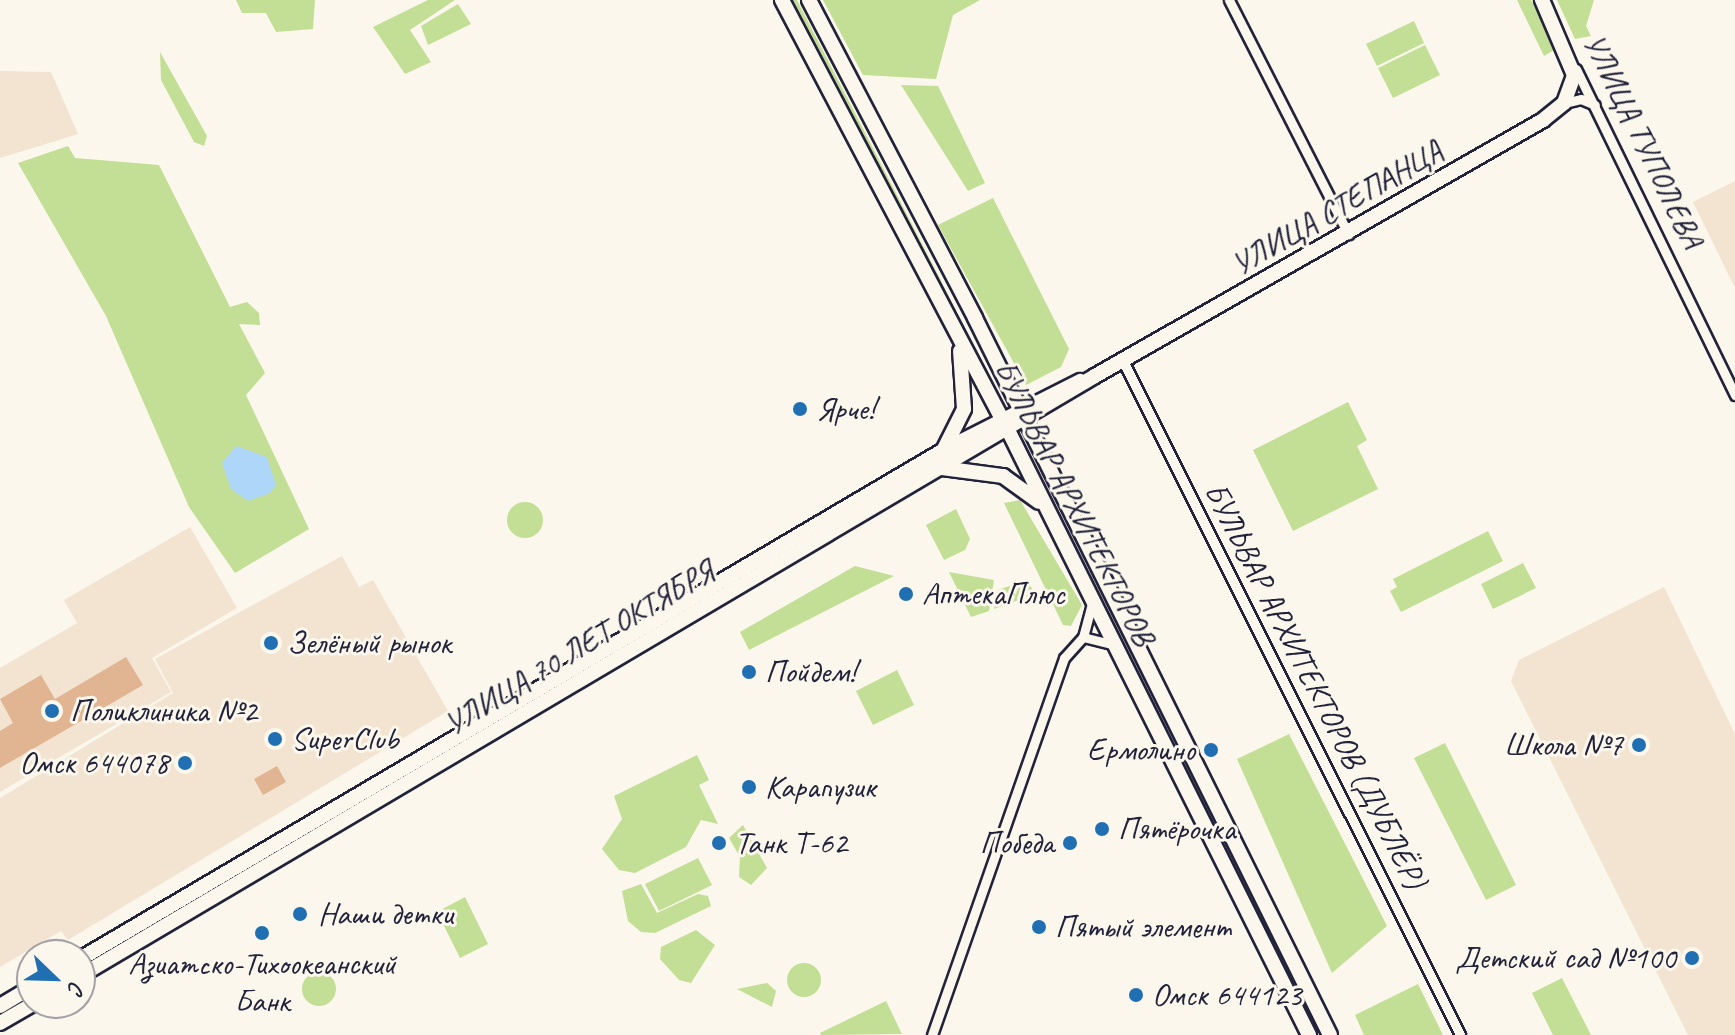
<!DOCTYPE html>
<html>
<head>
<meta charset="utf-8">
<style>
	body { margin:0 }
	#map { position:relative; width:1735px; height:1035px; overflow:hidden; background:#fbf7ec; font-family:Caveat,sans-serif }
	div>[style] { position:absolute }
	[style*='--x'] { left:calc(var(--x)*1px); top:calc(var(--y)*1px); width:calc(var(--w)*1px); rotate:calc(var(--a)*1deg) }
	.built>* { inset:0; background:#f3e3d1 }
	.green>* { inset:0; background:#c3de95 }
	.round { border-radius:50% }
	.water>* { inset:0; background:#aed6f9 }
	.building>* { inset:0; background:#e1b492 }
	.roads { filter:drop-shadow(2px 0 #22223b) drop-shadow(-2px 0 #22223b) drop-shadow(0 2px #22223b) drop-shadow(0 -2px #22223b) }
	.street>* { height:9px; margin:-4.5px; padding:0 4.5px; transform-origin:4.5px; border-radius:4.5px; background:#fbf7ec }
	.secondary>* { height:14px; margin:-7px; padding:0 7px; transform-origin:7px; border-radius:7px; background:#fbf7ec }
	.dots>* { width:22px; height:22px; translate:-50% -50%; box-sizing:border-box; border:4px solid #fbf7ec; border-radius:50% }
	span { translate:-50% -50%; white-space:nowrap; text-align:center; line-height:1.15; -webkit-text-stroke:6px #fbf7ec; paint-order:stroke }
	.street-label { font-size:32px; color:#22223b }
	.poi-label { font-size:32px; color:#22223b }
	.left { translate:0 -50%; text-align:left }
	.right { translate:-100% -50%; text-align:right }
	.north { position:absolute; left:16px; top:939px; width:80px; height:80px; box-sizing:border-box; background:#fbf7ec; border:2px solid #a4a2a5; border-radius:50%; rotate:113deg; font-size:22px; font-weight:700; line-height:32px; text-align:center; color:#22223b }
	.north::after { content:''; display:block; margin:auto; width:28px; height:36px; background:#1f6fb2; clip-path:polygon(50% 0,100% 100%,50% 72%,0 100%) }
</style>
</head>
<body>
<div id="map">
	<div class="built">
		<div style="clip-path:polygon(0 71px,51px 72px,78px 134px,0 158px)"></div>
		<div style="clip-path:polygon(1735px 181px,1735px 288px,1693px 202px)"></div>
		<div style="clip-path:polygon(190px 527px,237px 608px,152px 658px,171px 692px,0 792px,0 668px,77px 623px,64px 600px)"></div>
		<div style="clip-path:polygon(342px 556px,359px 587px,373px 580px,448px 711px,68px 940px,61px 931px,0 967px,0 798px,173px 693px,155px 659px)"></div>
		<div style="clip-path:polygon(1664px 587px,1735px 734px,1735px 1035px,1688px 1035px,1511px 681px,1519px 660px)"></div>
	</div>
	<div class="green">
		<div style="clip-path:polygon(236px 0,315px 0,313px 29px,276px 32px,266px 13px,242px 13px)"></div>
		<div style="clip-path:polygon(428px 0,455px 0,410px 30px,431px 62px,405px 74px,373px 27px)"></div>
		<div style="clip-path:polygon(793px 0,797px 0,1000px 396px)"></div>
		<div style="clip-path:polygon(823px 0,980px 0,953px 15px,936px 79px,863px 75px)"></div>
		<div style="clip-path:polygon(1517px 0,1531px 0,1556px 49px,1544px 56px)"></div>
		<div style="clip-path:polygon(1557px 0,1594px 0,1586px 26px,1591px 36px,1575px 39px)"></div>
		<div style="clip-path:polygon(458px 4px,471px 24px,428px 45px,421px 26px)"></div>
		<div style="clip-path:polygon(1414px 21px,1424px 43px,1377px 66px,1366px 44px)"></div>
		<div style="clip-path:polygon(1425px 45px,1440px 75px,1393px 98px,1378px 68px)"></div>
		<div style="clip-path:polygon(160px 52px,207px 136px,204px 146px,194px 142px,161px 80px)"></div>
		<div style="clip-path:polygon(901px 85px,938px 86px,985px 183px,968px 191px)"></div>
		<div style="clip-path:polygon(68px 146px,75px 158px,159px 165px,230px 307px,247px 302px,259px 313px,260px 325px,239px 324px,265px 373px,246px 395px,309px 529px,235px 573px,189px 507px,106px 316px,18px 163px)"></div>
		<div style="clip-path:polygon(993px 198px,1069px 349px,1061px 367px,1026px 385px,938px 225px)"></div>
		<div style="clip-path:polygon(1348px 402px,1367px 440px,1357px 446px,1378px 489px,1293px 531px,1253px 450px)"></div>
		<div style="clip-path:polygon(1020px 500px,1082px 605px,1071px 626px,1063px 625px,1004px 503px)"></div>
		<div class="round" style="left:507px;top:502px;width:36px;height:36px"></div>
		<div style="clip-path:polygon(956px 509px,970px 539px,965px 550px,944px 560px,926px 525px)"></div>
		<div style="clip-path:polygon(1488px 531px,1503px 561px,1401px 612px,1390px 591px,1397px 587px,1393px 579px)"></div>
		<div style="clip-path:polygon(1523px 563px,1536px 588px,1493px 609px,1481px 584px)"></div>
		<div style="clip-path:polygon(855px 566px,894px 576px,749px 650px,740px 632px)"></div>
		<div style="clip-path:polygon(949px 572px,994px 580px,989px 611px,971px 617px)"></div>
		<div style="clip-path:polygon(1027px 580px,1035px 594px,994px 609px,998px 590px)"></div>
		<div style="clip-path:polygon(897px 670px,914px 705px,873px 725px,856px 691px)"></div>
		<div style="clip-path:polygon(1289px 734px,1387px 926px,1332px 973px,1237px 759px)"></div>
		<div style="clip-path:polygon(1445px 743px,1516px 885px,1486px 900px,1414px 758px)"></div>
		<div style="clip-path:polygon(697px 755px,709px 780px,699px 785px,718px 824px,701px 820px,686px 847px,635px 873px,619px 870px,602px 849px,622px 819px,614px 796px)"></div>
		<div style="clip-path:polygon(1185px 765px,1191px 769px,1295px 981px,1290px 980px)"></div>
		<div style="clip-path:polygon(743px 825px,767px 868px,751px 885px,739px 877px,740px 857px,729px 838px)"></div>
		<div style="clip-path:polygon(698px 858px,712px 885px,659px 911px,645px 884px)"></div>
		<div style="clip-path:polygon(641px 884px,657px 913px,698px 894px,708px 896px,711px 906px,655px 933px,641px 932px,628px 921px,622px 891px)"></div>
		<div style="clip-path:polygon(465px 897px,488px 944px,460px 958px,437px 912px)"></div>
		<div style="clip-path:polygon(696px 930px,715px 945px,691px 983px,679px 980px,660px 959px,661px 947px)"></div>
		<div class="round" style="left:787px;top:963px;width:34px;height:34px"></div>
		<div class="round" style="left:302px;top:972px;width:34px;height:34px"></div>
		<div style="clip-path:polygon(1562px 978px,1591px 1035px,1553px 1035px,1532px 993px)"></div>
		<div style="clip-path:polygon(767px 983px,776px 991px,772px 1007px,737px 989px)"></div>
		<div style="clip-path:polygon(1418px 984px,1443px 1035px,1364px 1035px,1355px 1015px)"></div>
		<div style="clip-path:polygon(886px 1001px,902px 1034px,821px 1035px,820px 1033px)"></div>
	</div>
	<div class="water">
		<div style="clip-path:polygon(236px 446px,267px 457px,276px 485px,270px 493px,248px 501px,231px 489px,222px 463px)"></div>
	</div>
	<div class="building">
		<div style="clip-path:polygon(126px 657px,143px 685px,0 768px,0 731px,13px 723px,0 699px,41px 675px,55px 699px)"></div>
		<div style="clip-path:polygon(277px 766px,286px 782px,263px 795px,254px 779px)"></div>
	</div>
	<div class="roads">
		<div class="street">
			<div style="--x:1229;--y:0;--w:263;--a:63"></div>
			<div style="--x:1576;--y:69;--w:363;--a:64"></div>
			<div style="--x:1564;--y:103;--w:17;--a:-13"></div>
			<div style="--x:1581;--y:99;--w:15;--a:23"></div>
			<div style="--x:1123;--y:361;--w:754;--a:63.43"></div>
			<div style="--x:1083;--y:637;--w:35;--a:-75"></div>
			<div style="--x:932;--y:1035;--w:399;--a:-70.7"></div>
			<div style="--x:1064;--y:658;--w:28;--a:-48"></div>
			<div style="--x:1083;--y:637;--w:30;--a:14"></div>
		</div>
		<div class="secondary">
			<div style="--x:782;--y:0;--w:486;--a:62.3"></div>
			<div style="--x:1008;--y:430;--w:676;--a:63.55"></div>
			<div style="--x:809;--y:0;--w:359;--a:62.4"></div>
			<div style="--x:975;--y:318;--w:800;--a:63.66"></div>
			<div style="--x:944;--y:449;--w:45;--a:-63.4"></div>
			<div style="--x:964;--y:409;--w:58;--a:-93.9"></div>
			<div style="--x:942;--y:468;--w:62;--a:7.5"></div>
			<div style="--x:1003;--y:476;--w:44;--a:35.8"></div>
			<div style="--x:80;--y:959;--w:1001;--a:-30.51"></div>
			<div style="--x:942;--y:451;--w:155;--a:-26.9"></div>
			<div style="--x:80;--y:976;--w:1179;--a:-30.59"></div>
			<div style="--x:1095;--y:376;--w:516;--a:-29.74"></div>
			<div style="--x:1543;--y:120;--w:27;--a:-39"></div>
			<div style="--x:1564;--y:103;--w:30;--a:-70"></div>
			<div style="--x:1574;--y:75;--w:82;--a:-113.1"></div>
			<div style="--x:0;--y:1006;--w:37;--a:-31"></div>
			<div style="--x:0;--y:1023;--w:39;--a:-30"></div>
		</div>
	</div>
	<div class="dots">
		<div style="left:800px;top:409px;background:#1f6fb2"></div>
		<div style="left:906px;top:594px;background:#1f6fb2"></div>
		<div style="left:271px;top:643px;background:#1f6fb2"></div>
		<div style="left:749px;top:672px;background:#1f6fb2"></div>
		<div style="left:52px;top:711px;background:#1f6fb2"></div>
		<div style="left:275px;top:739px;background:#1f6fb2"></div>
		<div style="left:1639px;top:745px;background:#1f6fb2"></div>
		<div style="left:1211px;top:750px;background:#1f6fb2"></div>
		<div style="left:185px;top:763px;background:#1f6fb2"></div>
		<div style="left:749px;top:787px;background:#1f6fb2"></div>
		<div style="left:1102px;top:829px;background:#1f6fb2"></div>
		<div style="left:719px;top:843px;background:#1f6fb2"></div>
		<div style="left:1070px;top:843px;background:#1f6fb2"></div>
		<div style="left:300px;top:914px;background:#1f6fb2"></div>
		<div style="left:1039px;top:927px;background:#1f6fb2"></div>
		<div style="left:262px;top:933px;background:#1f6fb2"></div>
		<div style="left:1692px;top:958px;background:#1f6fb2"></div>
		<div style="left:1136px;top:995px;background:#1f6fb2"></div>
	</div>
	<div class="street-label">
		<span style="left:1643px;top:141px;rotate:64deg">УЛИЦА ТУПОЛЕВА</span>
		<span style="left:1337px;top:208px;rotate:-30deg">УЛИЦА СТЕПАНЦА</span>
		<span style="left:1074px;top:503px;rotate:63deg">БУЛЬВАР АРХИТЕКТОРОВ</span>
		<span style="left:579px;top:648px;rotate:-31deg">УЛИЦА 70 ЛЕТ ОКТЯБРЯ</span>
		<span style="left:1315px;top:686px;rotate:63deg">БУЛЬВАР АРХИТЕКТОРОВ (ДУБЛЁР)</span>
	</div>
	<div class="poi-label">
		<span class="left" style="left:816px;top:409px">Ярче!</span>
		<span class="left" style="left:922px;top:594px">АптекаПлюс</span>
		<span class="left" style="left:287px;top:643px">Зелёный рынок</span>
		<span class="left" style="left:765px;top:672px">Пойдем!</span>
		<span class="left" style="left:70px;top:711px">Поликлиника №2</span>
		<span class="left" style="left:291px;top:739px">SuperClub</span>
		<span class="right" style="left:1623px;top:745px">Школа №7</span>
		<span class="right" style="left:1195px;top:750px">Ермолино</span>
		<span class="right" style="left:169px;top:763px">Омск 644078</span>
		<span class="left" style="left:765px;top:787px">Карапузик</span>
		<span class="left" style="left:1118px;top:829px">Пятёрочка</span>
		<span class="left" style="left:735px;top:843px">Танк Т-62</span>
		<span class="right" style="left:1054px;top:843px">Победа</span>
		<span class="left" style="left:318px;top:914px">Наши детки</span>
		<span class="left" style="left:1055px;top:927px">Пятый элемент</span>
		<span class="right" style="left:1676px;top:958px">Детский сад №100</span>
		<span style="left:262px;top:983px">Азиатско-Тихоокеанский<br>Банк</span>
		<span class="left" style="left:1152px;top:995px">Омск 644123</span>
	</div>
	<div class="north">С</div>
</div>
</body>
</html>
